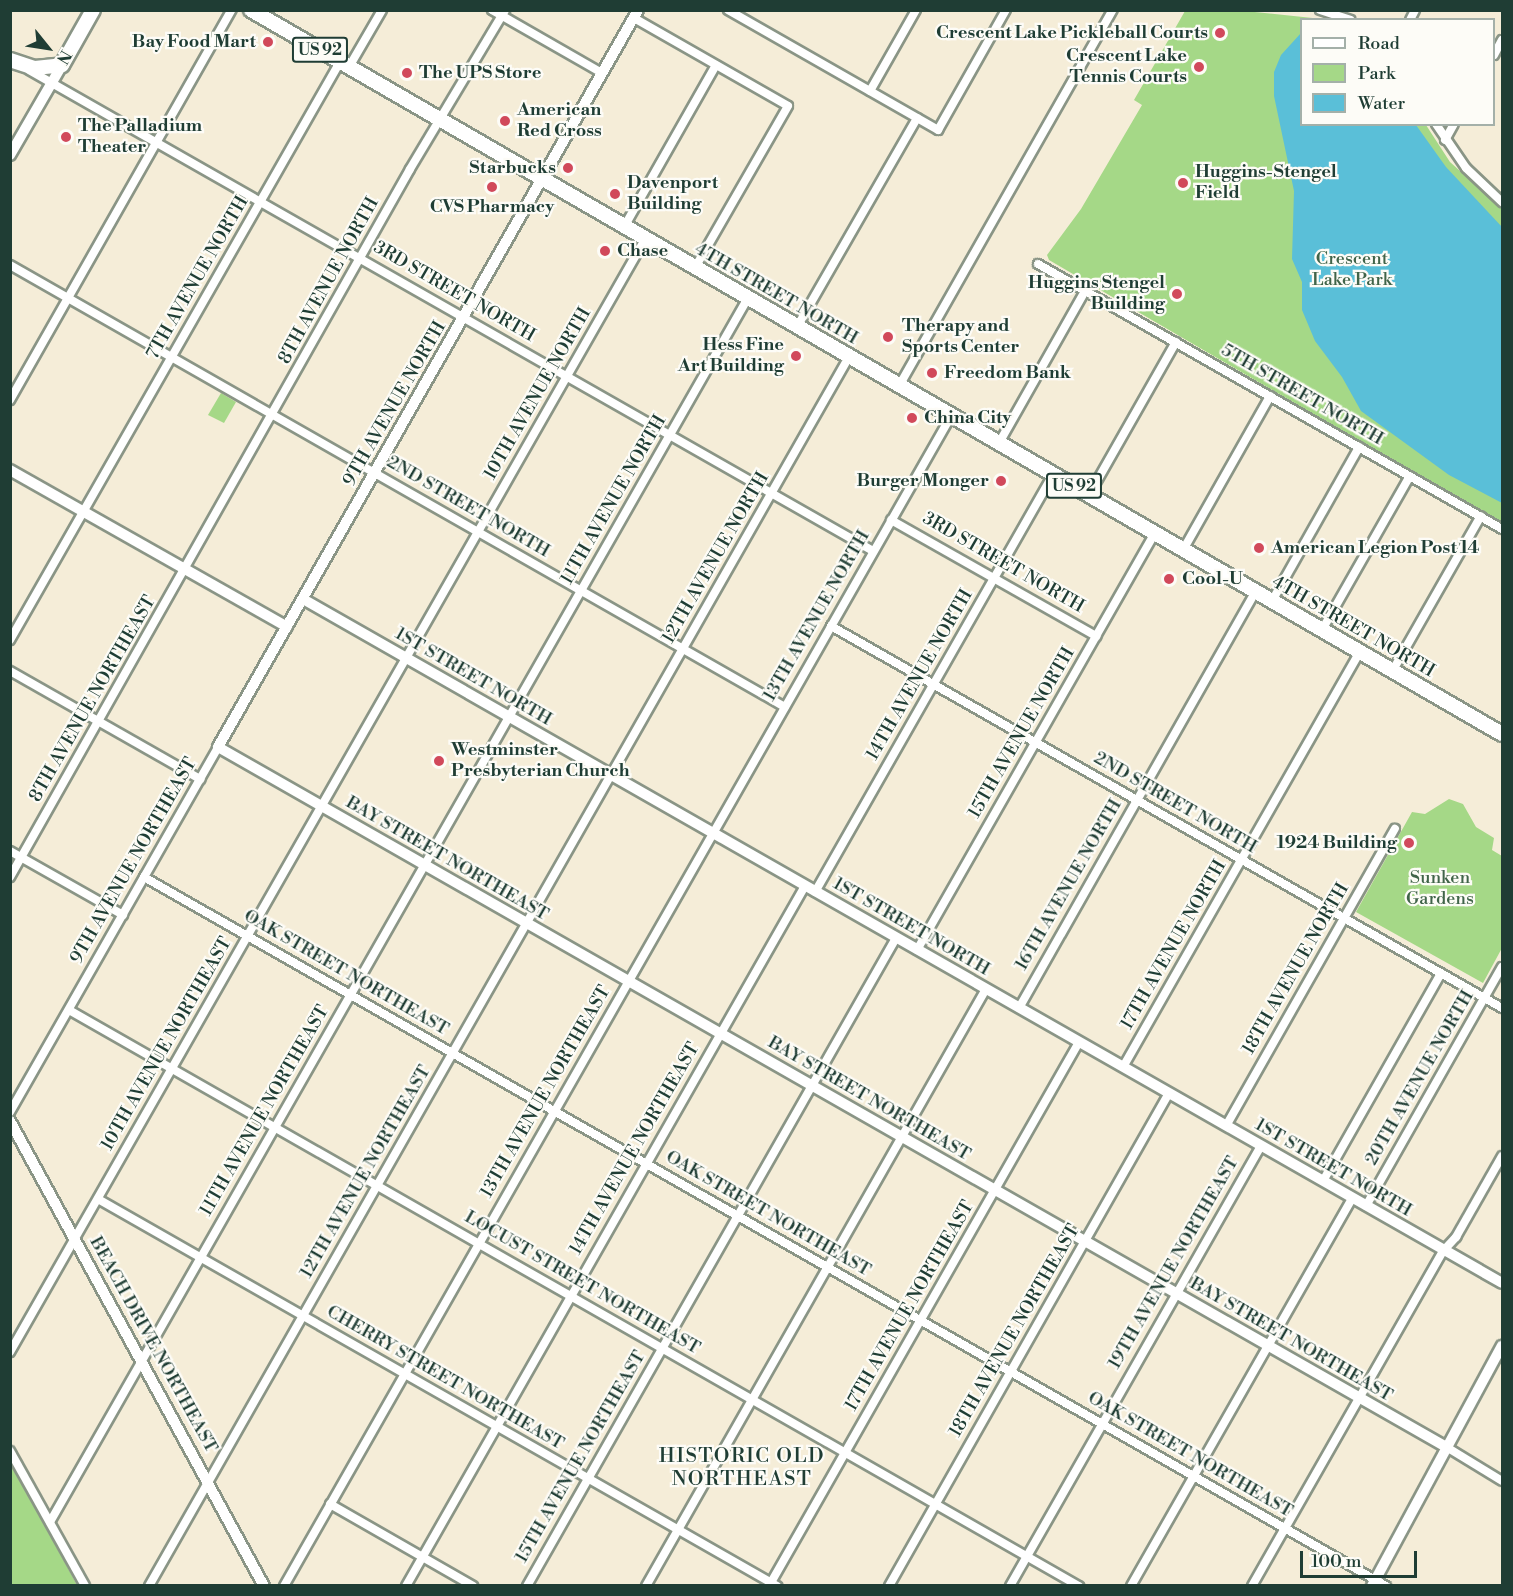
<!DOCTYPE html>
<html>
<head>
<meta charset="utf-8">
<style>
	body { margin:0 }
	#map { position:relative; width:1513px; height:1596px; overflow:hidden; background:#f5edd8; font-family:"Libre Bodoni",serif }
	div>[style] { position:absolute }
	[style*='--x'] { left:calc(var(--x)*1px); top:calc(var(--y)*1px); width:calc(var(--w)*1px); rotate:calc(var(--a)*1deg) }
	.green>* { inset:0; background:#a5d887 }
	.water>* { inset:0; background:#5abfd8 }
	.roads { filter:drop-shadow(2px 0 #8a9586) drop-shadow(-2px 0 #8a9586) drop-shadow(0 2px #8a9586) drop-shadow(0 -2px #8a9586) }
	.minor>* { height:8px; margin:-4px; padding:0 4px; transform-origin:4px; border-radius:4px; background:#fff }
	.tertiary>* { height:10px; margin:-5px; padding:0 5px; transform-origin:5px; border-radius:5px; background:#fff }
	.primary>* { height:14px; margin:-7px; padding:0 7px; transform-origin:7px; border-radius:7px; background:#fff }
	.dots>* { width:16px; height:16px; translate:-50% -50%; box-sizing:border-box; border:3px solid #fdfcf7; border-radius:50% }
	span { translate:-50% -50%; white-space:nowrap; text-align:center; line-height:1.15; -webkit-text-stroke:4.5px #fdfcf7; paint-order:stroke }
	.shield-label span { padding:2px 4px; background:#fdfcf7; border:2px solid; border-radius:4px; -webkit-text-stroke-width:0 }
	.shield-label { font-size:16px; color:#1f3d34; font-weight:700 }
	.poi-label { font-size:18px; color:#1f3d34; font-weight:700 }
	.right { translate:-100% -50%; text-align:right }
	.left { translate:0 -50%; text-align:left }
	.park-label { font-size:18px; color:#406449 }
	.street-label { font-size:18px; color:#1f3d34 }
	.neighbourhood-label { font-size:20px; color:#1f3d34; letter-spacing:1.5px }
	.frame { position:absolute; inset:0; border:12px solid #1f3d34; pointer-events:none }
	.legend { position:absolute; left:1300px; top:18px; width:195px; height:108px; box-sizing:border-box; background:#fdfcf7; border:2px solid #a4b0a9; margin:0; padding:8px 10px; list-style:none; font-size:18px; color:#1f3d34 }
	.legend li { display:flex; align-items:center; gap:12px; height:30px }
	.legend b { width:30px; border:2px solid #a4b0a9 }
	.north { position:absolute; left:18px; top:18px; width:60px; height:60px; -webkit-text-stroke:4px #fdfcf7; paint-order:stroke; rotate:120deg; font-size:16px; font-weight:700; line-height:24px; text-align:center; color:#1f3d34 }
	.north::after { content:''; display:block; margin:auto; width:21px; height:27px; background:#1f3d34; clip-path:polygon(50% 0,100% 100%,50% 72%,0 100%) }
	.scale { position:absolute; left:1300px; top:1551px; width:117px; height:27px; box-sizing:border-box; border:3px solid #1f3d34; border-top:0; padding-left:8px; font-size:18px; line-height:21px; white-space:nowrap; color:#1f3d34; -webkit-text-stroke:4px #fdfcf7; paint-order:stroke }
</style>
</head>
<body>
<div id="map">
	<div class="green">
		<div style="clip-path:polygon(1185px 11px,1245px 11px,1322px 19px,1302px 20px,1302px 124px,1426px 125px,1450px 162px,1502px 209px,1502px 524px,1049px 260px,1047px 255px,1081px 209px,1142px 105px,1134px 100px)"></div>
		<div style="clip-path:polygon(221px 393px,236px 402px,224px 423px,208px 415px)"></div>
		<div style="clip-path:polygon(1449px 799px,1463px 804px,1476px 827px,1494px 838px,1492px 850px,1502px 856px,1502px 948px,1483px 983px,1356px 912px,1412px 812px,1425px 814px)"></div>
		<div style="clip-path:polygon(11px 1462px,77px 1585px,11px 1585px)"></div>
	</div>
	<div class="water">
		<div style="clip-path:polygon(1301px 33px,1302px 124px,1416px 125px,1446px 167px,1502px 227px,1502px 503px,1449px 475px,1361px 411px,1342px 377px,1315px 341px,1302px 310px,1302px 282px,1292px 259px,1294px 191px,1274px 96px,1274px 72px,1281px 55px)"></div>
	</div>
	<div class="roads">
		<div class="minor">
			<div style="--x:492;--y:10;--w:127;--a:29.8"></div>
			<div style="--x:728;--y:10;--w:242;--a:29.7"></div>
			<div style="--x:938;--y:130;--w:138;--a:-60.5"></div>
			<div style="--x:1320;--y:10;--w:32;--a:18"></div>
			<div style="--x:634;--y:18;--w:177;--a:29.7"></div>
			<div style="--x:788;--y:106;--w:187;--a:119.9"></div>
			<div style="--x:1410;--y:20;--w:11;--a:-63"></div>
			<div style="--x:1494;--y:55;--w:17;--a:-62"></div>
			<div style="--x:349;--y:67;--w:66;--a:-59.9"></div>
			<div style="--x:29;--y:70;--w:971;--a:29.68"></div>
			<div style="--x:870;--y:91;--w:93;--a:-60.4"></div>
			<div style="--x:1436;--y:124;--w:53;--a:55.7"></div>
			<div style="--x:1466;--y:168;--w:50;--a:43.4"></div>
			<div style="--x:1445;--y:140;--w:18;--a:-61"></div>
			<div style="--x:624;--y:227;--w:186;--a:-60.4"></div>
			<div style="--x:1038;--y:264;--w:534;--a:29.73"></div>
			<div style="--x:10;--y:265;--w:892;--a:29.7"></div>
			<div style="--x:797;--y:327;--w:241;--a:-60.1"></div>
			<div style="--x:899;--y:386;--w:433;--a:-60.4"></div>
			<div style="--x:10;--y:400;--w:449;--a:-60.4"></div>
			<div style="--x:999;--y:443;--w:175;--a:-60.5"></div>
			<div style="--x:1089;--y:495;--w:176;--a:-60.4"></div>
			<div style="--x:891;--y:520;--w:236;--a:29.5"></div>
			<div style="--x:1183;--y:550;--w:177;--a:-60.5"></div>
			<div style="--x:1272;--y:601;--w:177;--a:-60.5"></div>
			<div style="--x:831;--y:626;--w:772;--a:29.65"></div>
			<div style="--x:1322;--y:630;--w:177;--a:-60.3"></div>
			<div style="--x:10;--y:640;--w:666;--a:-60.28"></div>
			<div style="--x:1393;--y:670;--w:177;--a:-60.3"></div>
			<div style="--x:10;--y:671;--w:219;--a:29.6"></div>
			<div style="--x:10;--y:851;--w:130;--a:29.5"></div>
			<div style="--x:10;--y:877;--w:813;--a:-60.53"></div>
			<div style="--x:410;--y:169;--w:185;--a:-59.1"></div>
			<div style="--x:144;--y:877;--w:1430;--a:29.72"></div>
			<div style="--x:815;--y:892;--w:480;--a:-60.3"></div>
			<div style="--x:917;--y:950;--w:480;--a:-60.3"></div>
			<div style="--x:1019;--y:1008;--w:480;--a:-60.4"></div>
			<div style="--x:69;--y:1010;--w:1163;--a:29.7"></div>
			<div style="--x:1123;--y:1067;--w:478;--a:-60.3"></div>
			<div style="--x:10;--y:1112;--w:420;--a:-60.3"></div>
			<div style="--x:1226;--y:1126;--w:342;--a:-60.4"></div>
			<div style="--x:1323;--y:1181;--w:239;--a:-60.4"></div>
			<div style="--x:98;--y:1199;--w:782;--a:29.68"></div>
			<div style="--x:1366;--y:1206;--w:275;--a:-60.4"></div>
			<div style="--x:10;--y:1352;--w:1281;--a:-60.29"></div>
			<div style="--x:1448;--y:1448;--w:63;--a:31.4"></div>
			<div style="--x:10;--y:1451;--w:154;--a:60.9"></div>
			<div style="--x:330;--y:1504;--w:165;--a:29.8"></div>
			<div style="--x:50;--y:1522;--w:1409;--a:-60.31"></div>
			<div style="--x:149;--y:1586;--w:1414;--a:-60.34"></div>
			<div style="--x:284;--y:1586;--w:1347;--a:-60.31"></div>
			<div style="--x:406;--y:1586;--w:806;--a:-60.32"></div>
			<div style="--x:527;--y:1586;--w:746;--a:-60.34"></div>
			<div style="--x:646;--y:1586;--w:687;--a:-60.34"></div>
			<div style="--x:769;--y:1586;--w:626;--a:-60.32"></div>
			<div style="--x:889;--y:1586;--w:567;--a:-60.41"></div>
			<div style="--x:1010;--y:1586;--w:507;--a:-60.3"></div>
			<div style="--x:1131;--y:1586;--w:447;--a:-60.3"></div>
			<div style="--x:1252;--y:1586;--w:387;--a:-60.3"></div>
			<div style="--x:1444;--y:1250;--w:18;--a:-47"></div>
			<div style="--x:1456;--y:1237;--w:93;--a:-60.4"></div>
		</div>
		<div class="tertiary">
			<div style="--x:638;--y:10;--w:848;--a:119.68"></div>
			<div style="--x:218;--y:747;--w:1416;--a:29.68"></div>
			<div style="--x:10;--y:155;--w:104;--a:-60"></div>
			<div style="--x:10;--y:470;--w:318;--a:29.5"></div>
			<div style="--x:303;--y:599;--w:1380;--a:29.7"></div>
			<div style="--x:10;--y:1121;--w:530;--a:61.36"></div>
			<div style="--x:1372;--y:1586;--w:273;--a:-61.6"></div>
		</div>
		<div class="primary">
			<div style="--x:251;--y:10;--w:1445;--a:30.06"></div>
			<div style="--x:10;--y:60;--w:26;--a:18"></div>
			<div style="--x:35;--y:68;--w:27;--a:-6"></div>
			<div style="--x:62;--y:65;--w:63;--a:-60.6"></div>
		</div>
	</div>
	<div class="dots">
		<div style="left:1220px;top:33px;background:#d1495b"></div>
		<div style="left:268px;top:42px;background:#d1495b"></div>
		<div style="left:1199px;top:67px;background:#d1495b"></div>
		<div style="left:407px;top:73px;background:#d1495b"></div>
		<div style="left:505px;top:121px;background:#d1495b"></div>
		<div style="left:66px;top:137px;background:#d1495b"></div>
		<div style="left:568px;top:168px;background:#d1495b"></div>
		<div style="left:1183px;top:183px;background:#d1495b"></div>
		<div style="left:492px;top:187px;background:#d1495b"></div>
		<div style="left:615px;top:194px;background:#d1495b"></div>
		<div style="left:605px;top:251px;background:#d1495b"></div>
		<div style="left:1177px;top:294px;background:#d1495b"></div>
		<div style="left:888px;top:337px;background:#d1495b"></div>
		<div style="left:796px;top:356px;background:#d1495b"></div>
		<div style="left:932px;top:373px;background:#d1495b"></div>
		<div style="left:912px;top:418px;background:#d1495b"></div>
		<div style="left:1001px;top:481px;background:#d1495b"></div>
		<div style="left:1259px;top:548px;background:#d1495b"></div>
		<div style="left:1169px;top:579px;background:#d1495b"></div>
		<div style="left:439px;top:761px;background:#d1495b"></div>
		<div style="left:1409px;top:843px;background:#d1495b"></div>
	</div>
	<div class="shield-label">
		<span style="left:320px;top:50px">US 92</span>
		<span style="left:1074px;top:486px">US 92</span>
	</div>
	<div class="poi-label">
		<span class="right" style="left:1208px;top:33px">Crescent Lake Pickleball Courts</span>
		<span class="right" style="left:256px;top:42px">Bay Food Mart</span>
		<span class="right" style="left:1187px;top:67px">Crescent Lake<br>Tennis Courts</span>
		<span class="left" style="left:419px;top:73px">The UPS Store</span>
		<span class="left" style="left:517px;top:121px">American<br>Red Cross</span>
		<span class="left" style="left:78px;top:137px">The Palladium<br>Theater</span>
		<span class="right" style="left:556px;top:168px">Starbucks</span>
		<span class="left" style="left:1195px;top:183px">Huggins-Stengel<br>Field</span>
		<span class="left" style="left:627px;top:194px">Davenport<br>Building</span>
		<span style="left:492px;top:207px">CVS Pharmacy</span>
		<span class="left" style="left:617px;top:251px">Chase</span>
		<span class="right" style="left:1165px;top:294px">Huggins Stengel<br>Building</span>
		<span class="left" style="left:902px;top:337px">Therapy and<br>Sports Center</span>
		<span class="right" style="left:784px;top:356px">Hess Fine<br>Art Building</span>
		<span class="left" style="left:944px;top:373px">Freedom Bank</span>
		<span class="left" style="left:924px;top:418px">China City</span>
		<span class="right" style="left:989px;top:481px">Burger Monger</span>
		<span class="left" style="left:1271px;top:548px">American Legion Post 14</span>
		<span class="left" style="left:1182px;top:579px">Cool-U</span>
		<span class="left" style="left:451px;top:761px">Westminster<br>Presbyterian Church</span>
		<span class="right" style="left:1397px;top:843px">1924 Building</span>
	</div>
	<div class="park-label">
		<span style="left:1352px;top:270px">Crescent<br>Lake Park</span>
		<span style="left:1440px;top:889px">Sunken<br>Gardens</span>
	</div>
	<div class="street-label">
		<span style="left:198px;top:278px;rotate:-60deg">7TH AVENUE NORTH</span>
		<span style="left:329px;top:281px;rotate:-61deg">8TH AVENUE NORTH</span>
		<span style="left:454px;top:292px;rotate:30deg">3RD STREET NORTH</span>
		<span style="left:776px;top:294px;rotate:30deg">4TH STREET NORTH</span>
		<span style="left:538px;top:394px;rotate:-60deg">10TH AVENUE NORTH</span>
		<span style="left:1302px;top:395px;rotate:30deg">5TH STREET NORTH</span>
		<span style="left:395px;top:404px;rotate:-60deg">9TH AVENUE NORTH</span>
		<span style="left:614px;top:500px;rotate:-60deg">11TH AVENUE NORTH</span>
		<span style="left:468px;top:507px;rotate:30deg">2ND STREET NORTH</span>
		<span style="left:716px;top:558px;rotate:-60deg">12TH AVENUE NORTH</span>
		<span style="left:1003px;top:563px;rotate:30deg">3RD STREET NORTH</span>
		<span style="left:817px;top:616px;rotate:-60deg">13TH AVENUE NORTH</span>
		<span style="left:1353px;top:627px;rotate:30deg">4TH STREET NORTH</span>
		<span style="left:920px;top:675px;rotate:-60deg">14TH AVENUE NORTH</span>
		<span style="left:473px;top:677px;rotate:30deg">1ST STREET NORTH</span>
		<span style="left:93px;top:699px;rotate:-60deg">8TH AVENUE NORTHEAST</span>
		<span style="left:1022px;top:733px;rotate:-60deg">15TH AVENUE NORTH</span>
		<span style="left:1175px;top:803px;rotate:30deg">2ND STREET NORTH</span>
		<span style="left:447px;top:859px;rotate:30deg">BAY STREET NORTHEAST</span>
		<span style="left:134px;top:861px;rotate:-60deg">9TH AVENUE NORTHEAST</span>
		<span style="left:1069px;top:885px;rotate:-60deg">16TH AVENUE NORTH</span>
		<span style="left:911px;top:927px;rotate:30deg">1ST STREET NORTH</span>
		<span style="left:1174px;top:945px;rotate:-60deg">17TH AVENUE NORTH</span>
		<span style="left:1296px;top:969px;rotate:-60deg">18TH AVENUE NORTH</span>
		<span style="left:346px;top:973px;rotate:30deg">OAK STREET NORTHEAST</span>
		<span style="left:167px;top:1044px;rotate:-60deg">10TH AVENUE NORTHEAST</span>
		<span style="left:1420px;top:1078px;rotate:-60deg">20TH AVENUE NORTH</span>
		<span style="left:546px;top:1092px;rotate:-60deg">13TH AVENUE NORTHEAST</span>
		<span style="left:869px;top:1099px;rotate:30deg">BAY STREET NORTHEAST</span>
		<span style="left:265px;top:1111px;rotate:-60deg">11TH AVENUE NORTHEAST</span>
		<span style="left:635px;top:1149px;rotate:-60deg">14TH AVENUE NORTHEAST</span>
		<span style="left:1333px;top:1168px;rotate:30deg">1ST STREET NORTH</span>
		<span style="left:366px;top:1172px;rotate:-60deg">12TH AVENUE NORTHEAST</span>
		<span style="left:768px;top:1214px;rotate:30deg">OAK STREET NORTHEAST</span>
		<span style="left:1174px;top:1263px;rotate:-60deg">19TH AVENUE NORTHEAST</span>
		<span style="left:582px;top:1283px;rotate:30deg">LOCUST STREET NORTHEAST</span>
		<span style="left:910px;top:1306px;rotate:-60deg">17TH AVENUE NORTHEAST</span>
		<span style="left:1015px;top:1331px;rotate:-60deg">18TH AVENUE NORTHEAST</span>
		<span style="left:1291px;top:1340px;rotate:30deg">BAY STREET NORTHEAST</span>
		<span style="left:153px;top:1345px;rotate:61deg">BEACH DRIVE NORTHEAST</span>
		<span style="left:445px;top:1378px;rotate:30deg">CHERRY STREET NORTHEAST</span>
		<span style="left:1190px;top:1455px;rotate:30deg">OAK STREET NORTHEAST</span>
		<span style="left:581px;top:1457px;rotate:-60deg">15TH AVENUE NORTHEAST</span>
	</div>
	<div class="neighbourhood-label">
		<span style="left:742px;top:1468px">HISTORIC OLD<br>NORTHEAST</span>
	</div>
	<div class="frame"></div>
	<ul class="legend">
	<li><b style="height:8px;background:#fff"></b>Road</li>
	<li><b style="height:16px;background:#a5d887"></b>Park</li>
	<li><b style="height:16px;background:#5abfd8"></b>Water</li>
	</ul>
	<div class="north">N</div>
	<div class="scale">100 m</div>
</div>
</body>
</html>
